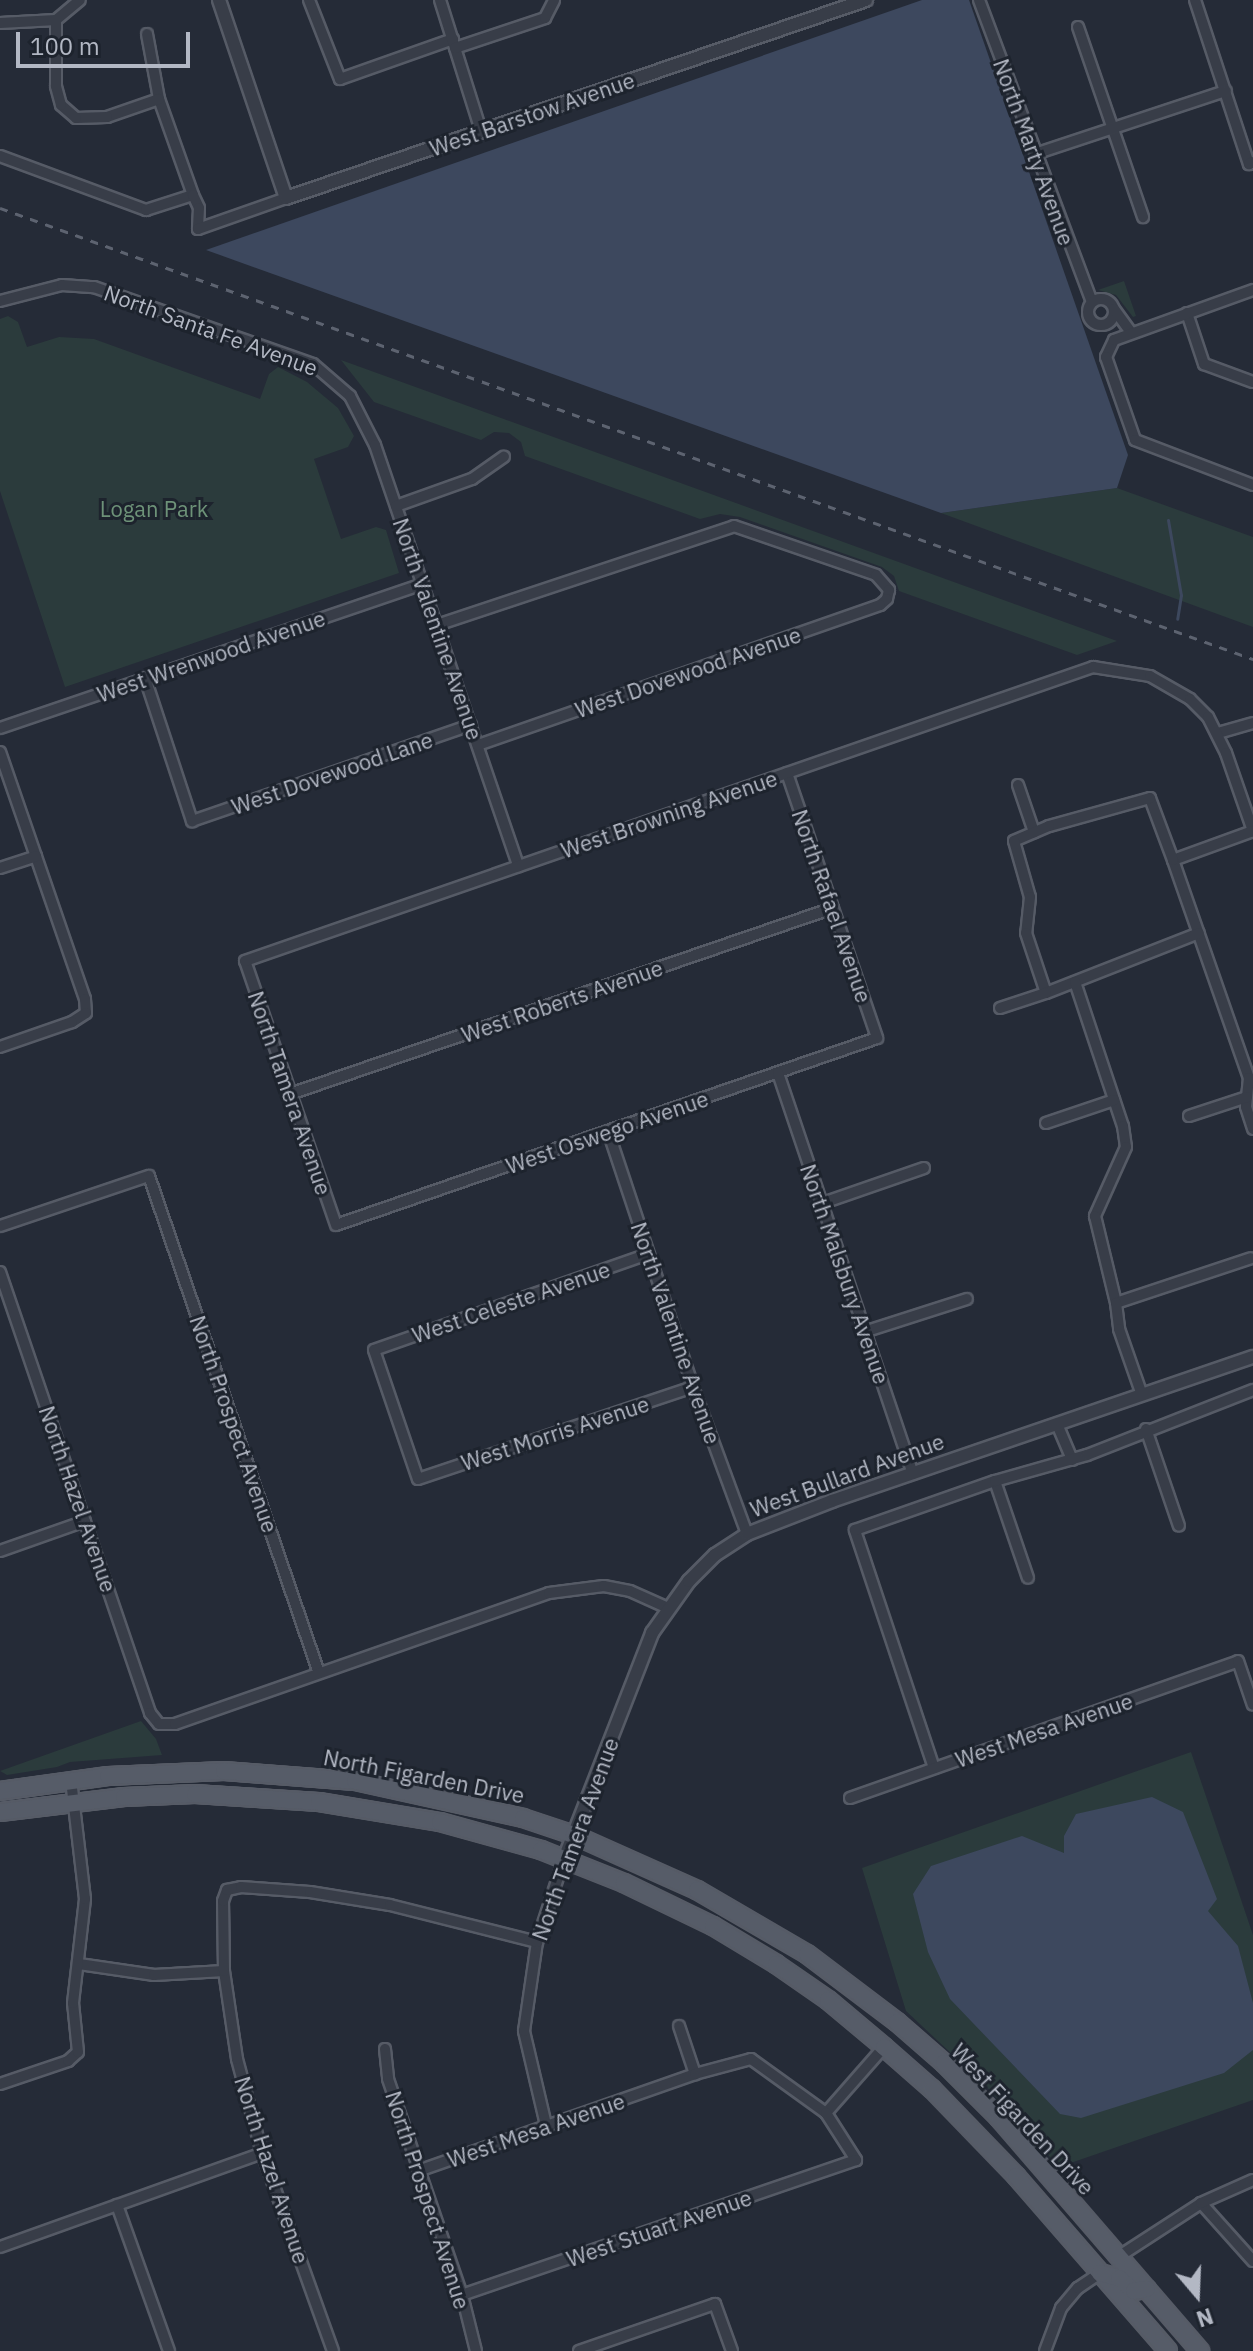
<!DOCTYPE html>
<html>
<head>
<meta charset="utf-8">
<style>
	body { margin:0 }
	#map { position:relative; width:1253px; height:2351px; overflow:hidden; background:#252b37; font-family:"IBM Plex Sans",sans-serif }
	div>[style] { position:absolute }
	[style*='--x'] { left:calc(var(--x)*1px); top:calc(var(--y)*1px); width:calc(var(--w)*1px); rotate:calc(var(--a)*1deg) }
	.green>* { inset:0; background:#2b3b3c }
	.water>* { inset:0; background:#3d485e }
	.stream>* { height:3px; margin:-1.5px; padding:0 1.5px; transform-origin:1.5px; border-radius:1.5px; background:#3d485e }
	.roads { filter:drop-shadow(2px 0 #565b66) drop-shadow(-2px 0 #565b66) drop-shadow(0 2px #565b66) drop-shadow(0 -2px #565b66) }
	.minor>* { height:10px; margin:-5px; padding:0 5px; transform-origin:5px; border-radius:5px; background:#383d48 }
	.minor>.ring { margin:-5px; padding:0; box-sizing:content-box; background:none; border:10px solid #383d48; border-radius:50% }
	.tertiary>* { height:12px; margin:-6px; padding:0 6px; transform-origin:6px; border-radius:6px; background:#383d48 }
	.primary>* { height:16px; margin:-8px; padding:0 8px; transform-origin:8px; border-radius:8px; background:#565c68 }
	.rail>* { height:3px; margin-top:-1.5px; transform-origin:0; background:repeating-linear-gradient(90deg,#5d6370 0 8px,transparent 0 16px) }
	span { translate:-50% -50%; white-space:nowrap; text-align:center; line-height:1.15; -webkit-text-stroke:6px #1d232d; paint-order:stroke }
	.street-label { font-size:22px; color:#b3b8c4 }
	.park-label { font-size:22px; color:#6d9278 }
	.north { position:absolute; left:1157px; top:2255px; width:80px; height:80px; -webkit-text-stroke:6px #1d232d; paint-order:stroke; rotate:161deg; font-size:22px; font-weight:700; line-height:32px; text-align:center; color:#b3b8c4 }
	.north::after { content:''; display:block; margin:auto; width:28px; height:36px; background:#b3b8c4; clip-path:polygon(50% 0,100% 100%,50% 72%,0 100%) }
	.scale { position:absolute; left:16px; top:32px; width:174px; height:36px; box-sizing:border-box; border:4px solid #b3b8c4; border-top:0; padding-left:10px; font-size:24px; line-height:28px; white-space:nowrap; color:#b3b8c4; -webkit-text-stroke:6px #1d232d; paint-order:stroke }
</style>
</head>
<body>
<div id="map">
	<div class="green">
		<div style="clip-path:polygon(1124px 281px,1136px 316px,1133px 317px,1116px 295px,1098px 290px)"></div>
		<div style="clip-path:polygon(8px 316px,18px 322px,27px 347px,59px 337px,94px 339px,260px 399px,269px 374px,278px 367px,307px 382px,338px 408px,354px 436px,348px 447px,314px 459px,341px 539px,376px 527px,386px 530px,399px 573px,65px 687px,0 491px,0 319px)"></div>
		<div style="clip-path:polygon(341px 360px,1117px 641px,1077px 655px,899px 591px,894px 576px,882px 567px,740px 517px,720px 514px,700px 519px,525px 456px,521px 442px,509px 433px,494px 432px,481px 440px,374px 402px)"></div>
		<div style="clip-path:polygon(1117px 488px,1253px 537px,1253px 627px,941px 513px)"></div>
		<div style="clip-path:polygon(141px 1721px,156px 1739px,162px 1755px,70px 1762px,57px 1767px,7px 1775px,0 1771px)"></div>
		<div style="clip-path:polygon(1191px 1752px,1253px 1935px,1253px 2100px,1059px 2167px,987px 2087px,906px 2011px,862px 1868px)"></div>
	</div>
	<div class="water">
		<div style="clip-path:polygon(922px 0,969px 0,1128px 455px,1117px 488px,941px 513px,206px 250px)"></div>
		<div style="clip-path:polygon(1152px 1797px,1183px 1812px,1217px 1899px,1208px 1911px,1238px 1946px,1253px 2003px,1253px 2050px,1224px 2073px,1081px 2118px,1060px 2114px,950px 1999px,928px 1952px,913px 1894px,931px 1866px,1022px 1836px,1064px 1853px,1064px 1836px,1076px 1814px)"></div>
	</div>
	<div class="stream">
		<div style="--x:1168;--y:520;--w:76;--a:80.2"></div>
		<div style="--x:1181;--y:595;--w:24;--a:99"></div>
	</div>
	<div class="roads">
		<div class="minor">
			<div style="--x:309;--y:0;--w:85;--a:68.6"></div>
			<div style="--x:340;--y:79;--w:120;--a:-19.5"></div>
			<div style="--x:440;--y:0;--w:137;--a:72.6"></div>
			<div style="--x:979;--y:0;--w:322;--a:69.5"></div>
			<div style="--x:1195;--y:0;--w:173;--a:71.8"></div>
			<div style="--x:1249;--y:164;--w:4;--a:-27"></div>
			<div style="--x:0;--y:23;--w:56;--a:-3.1"></div>
			<div style="--x:56;--y:20;--w:31;--a:-40"></div>
			<div style="--x:1078;--y:27;--w:201;--a:71.1"></div>
			<div style="--x:147;--y:34;--w:66;--a:79.5"></div>
			<div style="--x:455;--y:48;--w:95;--a:-18.4"></div>
			<div style="--x:545;--y:18;--w:20;--a:-63"></div>
			<div style="--x:1035;--y:154;--w:201;--a:-18.3"></div>
			<div style="--x:0;--y:156;--w:156;--a:20.3"></div>
			<div style="--x:146;--y:210;--w:49;--a:-17.7"></div>
			<div style="--x:193;--y:195;--w:102;--a:-109.5"></div>
			<div style="--x:159;--y:99;--w:55;--a:160.9"></div>
			<div style="--x:107;--y:117;--w:31;--a:178"></div>
			<div style="--x:76;--y:118;--w:20;--a:-139"></div>
			<div style="--x:61;--y:105;--w:20;--a:-105"></div>
			<div style="--x:56;--y:86;--w:66;--a:-90"></div>
			<div style="--x:193;--y:195;--w:14;--a:65"></div>
			<div style="--x:199;--y:208;--w:21;--a:93"></div>
			<div style="--x:198;--y:229;--w:93;--a:-19.4"></div>
			<div class="ring" style="left:1088px;top:299px;width:16px;height:16px"></div>
			<div style="--x:0;--y:301;--w:64;--a:-14.5"></div>
			<div style="--x:62;--y:285;--w:32;--a:4"></div>
			<div style="--x:94;--y:287;--w:232;--a:19.4"></div>
			<div style="--x:313;--y:364;--w:49;--a:40.9"></div>
			<div style="--x:350;--y:396;--w:55;--a:63"></div>
			<div style="--x:375;--y:445;--w:445;--a:71.2"></div>
			<div style="--x:1114;--y:309;--w:29;--a:54"></div>
			<div style="--x:1187;--y:313;--w:54;--a:71.6"></div>
			<div style="--x:1204;--y:364;--w:52;--a:20.2"></div>
			<div style="--x:1114;--y:340;--w:19;--a:115"></div>
			<div style="--x:1106;--y:357;--w:88;--a:70.7"></div>
			<div style="--x:1135;--y:440;--w:126;--a:20.9"></div>
			<div style="--x:1114;--y:340;--w:148;--a:-19.8"></div>
			<div style="--x:396;--y:506;--w:81;--a:-19.6"></div>
			<div style="--x:472;--y:479;--w:39;--a:-35"></div>
			<div style="--x:437;--y:625;--w:313;--a:-18.4"></div>
			<div style="--x:734;--y:526;--w:150;--a:19"></div>
			<div style="--x:876;--y:575;--w:20;--a:49"></div>
			<div style="--x:889;--y:590;--w:9;--a:103"></div>
			<div style="--x:887;--y:599;--w:9;--a:139"></div>
			<div style="--x:880;--y:605;--w:426;--a:160.8"></div>
			<div style="--x:145;--y:678;--w:151;--a:71.8"></div>
			<div style="--x:192;--y:821;--w:295;--a:-19"></div>
			<div style="--x:0;--y:728;--w:447;--a:-18.8"></div>
			<div style="--x:1218;--y:733;--w:36;--a:-16"></div>
			<div style="--x:0;--y:752;--w:261;--a:71"></div>
			<div style="--x:85;--y:999;--w:14;--a:86"></div>
			<div style="--x:86;--y:1013;--w:17;--a:147"></div>
			<div style="--x:72;--y:1022;--w:76;--a:160.9"></div>
			<div style="--x:787;--y:773;--w:280;--a:71.2"></div>
			<div style="--x:877;--y:1038;--w:572;--a:160.93"></div>
			<div style="--x:336;--y:1225;--w:279;--a:-109"></div>
			<div style="--x:245;--y:961;--w:898;--a:-19.12"></div>
			<div style="--x:1093;--y:667;--w:58;--a:9"></div>
			<div style="--x:1150;--y:676;--w:46;--a:29.9"></div>
			<div style="--x:1190;--y:699;--w:25;--a:45"></div>
			<div style="--x:1208;--y:717;--w:40;--a:63.4"></div>
			<div style="--x:1226;--y:753;--w:83;--a:70.9"></div>
			<div style="--x:1018;--y:785;--w:50;--a:71.2"></div>
			<div style="--x:1253;--y:831;--w:85;--a:160.1"></div>
			<div style="--x:1173;--y:860;--w:231;--a:70.8"></div>
			<div style="--x:1249;--y:1078;--w:29;--a:96"></div>
			<div style="--x:1246;--y:1107;--w:23;--a:72"></div>
			<div style="--x:1173;--y:860;--w:66;--a:-110.4"></div>
			<div style="--x:1150;--y:798;--w:105;--a:164.5"></div>
			<div style="--x:1049;--y:826;--w:38;--a:157"></div>
			<div style="--x:1014;--y:841;--w:58;--a:74.1"></div>
			<div style="--x:1030;--y:897;--w:36;--a:96"></div>
			<div style="--x:1026;--y:933;--w:63;--a:71.6"></div>
			<div style="--x:1046;--y:993;--w:164;--a:-21.4"></div>
			<div style="--x:0;--y:868;--w:38;--a:-18"></div>
			<div style="--x:1075;--y:982;--w:152;--a:71.6"></div>
			<div style="--x:1123;--y:1126;--w:21;--a:82"></div>
			<div style="--x:1126;--y:1147;--w:76;--a:114.2"></div>
			<div style="--x:1095;--y:1216;--w:89;--a:76.4"></div>
			<div style="--x:1116;--y:1303;--w:142;--a:-18.4"></div>
			<div style="--x:1000;--y:1008;--w:48;--a:-18.1"></div>
			<div style="--x:778;--y:1073;--w:423;--a:71.4"></div>
			<div style="--x:290;--y:1094;--w:574;--a:-18.91"></div>
			<div style="--x:1189;--y:1116;--w:61;--a:-18.1"></div>
			<div style="--x:1046;--y:1123;--w:72;--a:-18.7"></div>
			<div style="--x:608;--y:1131;--w:270;--a:71.6"></div>
			<div style="--x:693;--y:1387;--w:157;--a:69.8"></div>
			<div style="--x:820;--y:1204;--w:110;--a:-19.1"></div>
			<div style="--x:0;--y:1226;--w:157;--a:-18.6"></div>
			<div style="--x:149;--y:1176;--w:525;--a:71.12"></div>
			<div style="--x:648;--y:1254;--w:290;--a:160.7"></div>
			<div style="--x:374;--y:1350;--w:136;--a:71.2"></div>
			<div style="--x:418;--y:1479;--w:290;--a:-18.5"></div>
			<div style="--x:0;--y:1272;--w:466;--a:71.2"></div>
			<div style="--x:150;--y:1713;--w:14;--a:51"></div>
			<div style="--x:159;--y:1724;--w:16;--a:0"></div>
			<div style="--x:175;--y:1724;--w:396;--a:-19.3"></div>
			<div style="--x:549;--y:1593;--w:55;--a:-7.3"></div>
			<div style="--x:604;--y:1586;--w:26;--a:11"></div>
			<div style="--x:630;--y:1591;--w:42;--a:24.1"></div>
			<div style="--x:1116;--y:1303;--w:26;--a:83"></div>
			<div style="--x:1119;--y:1329;--w:70;--a:70.8"></div>
			<div style="--x:864;--y:1332;--w:108;--a:-17.8"></div>
			<div style="--x:1057;--y:1424;--w:39;--a:67"></div>
			<div style="--x:1146;--y:1429;--w:102;--a:71.2"></div>
			<div style="--x:995;--y:1481;--w:102;--a:71.2"></div>
			<div style="--x:0;--y:1551;--w:90;--a:-19.4"></div>
			<div style="--x:934;--y:1768;--w:251;--a:-108.4"></div>
			<div style="--x:855;--y:1530;--w:148;--a:-19.3"></div>
			<div style="--x:995;--y:1481;--w:96;--a:-15.8"></div>
			<div style="--x:1087;--y:1455;--w:178;--a:-21.4"></div>
			<div style="--x:850;--y:1798;--w:411;--a:-19.4"></div>
			<div style="--x:1238;--y:1661;--w:46;--a:71.2"></div>
			<div style="--x:79;--y:1964;--w:76;--a:8.3"></div>
			<div style="--x:154;--y:1975;--w:70;--a:-3.3"></div>
			<div style="--x:679;--y:2026;--w:51;--a:71.6"></div>
			<div style="--x:385;--y:2049;--w:30;--a:84"></div>
			<div style="--x:388;--y:2079;--w:228;--a:71.1"></div>
			<div style="--x:462;--y:2295;--w:58;--a:76"></div>
			<div style="--x:0;--y:2084;--w:72;--a:-18.7"></div>
			<div style="--x:68;--y:2061;--w:13;--a:-42"></div>
			<div style="--x:78;--y:2052;--w:49;--a:-95.8"></div>
			<div style="--x:73;--y:2003;--w:105;--a:-83.4"></div>
			<div style="--x:85;--y:1899;--w:120;--a:-96.7"></div>
			<div style="--x:826;--y:2113;--w:88;--a:-48.7"></div>
			<div style="--x:546;--y:2125;--w:97;--a:-103.2"></div>
			<div style="--x:524;--y:2031;--w:90;--a:-81.7"></div>
			<div style="--x:537;--y:1942;--w:87;--a:-72"></div>
			<div style="--x:418;--y:2171;--w:293;--a:-19.3"></div>
			<div style="--x:695;--y:2074;--w:58;--a:-15"></div>
			<div style="--x:751;--y:2059;--w:92;--a:35.8"></div>
			<div style="--x:826;--y:2113;--w:56;--a:57.4"></div>
			<div style="--x:856;--y:2160;--w:416;--a:161.1"></div>
			<div style="--x:1201;--y:2203;--w:78;--a:48.1"></div>
			<div style="--x:117;--y:2205;--w:155;--a:70.4"></div>
			<div style="--x:0;--y:2247;--w:278;--a:-19.7"></div>
			<div style="--x:1118;--y:2257;--w:99;--a:-33"></div>
			<div style="--x:1201;--y:2203;--w:57;--a:-23.9"></div>
			<div style="--x:333;--y:2351;--w:210;--a:-109.7"></div>
			<div style="--x:262;--y:2153;--w:97;--a:-104.9"></div>
			<div style="--x:237;--y:2059;--w:89;--a:-98.4"></div>
			<div style="--x:224;--y:1971;--w:70;--a:-90.8"></div>
			<div style="--x:223;--y:1901;--w:12;--a:-70"></div>
			<div style="--x:227;--y:1890;--w:14;--a:-12"></div>
			<div style="--x:241;--y:1887;--w:69;--a:4.1"></div>
			<div style="--x:310;--y:1892;--w:81;--a:9.2"></div>
			<div style="--x:390;--y:1905;--w:152;--a:14.1"></div>
			<div style="--x:579;--y:2351;--w:144;--a:-19.1"></div>
			<div style="--x:715;--y:2304;--w:50;--a:70.1"></div>
			<div style="--x:1045;--y:2351;--w:46;--a:-69.6"></div>
			<div style="--x:1061;--y:2308;--w:26;--a:-50"></div>
			<div style="--x:1078;--y:2288;--w:27;--a:-34"></div>
		</div>
		<div class="tertiary">
			<div style="--x:219;--y:0;--w:209;--a:71.3"></div>
			<div style="--x:286;--y:198;--w:613;--a:-18.85"></div>
			<div style="--x:564;--y:1859;--w:243;--a:-68.7"></div>
			<div style="--x:652;--y:1633;--w:64;--a:-54.6"></div>
			<div style="--x:689;--y:1581;--w:37;--a:-45"></div>
			<div style="--x:715;--y:1555;--w:38;--a:-33"></div>
			<div style="--x:747;--y:1534;--w:91;--a:-21.2"></div>
			<div style="--x:832;--y:1501;--w:445;--a:-18.9"></div>
		</div>
		<div class="primary">
			<div style="--x:0;--y:1791;--w:109;--a:-7.9"></div>
			<div style="--x:108;--y:1776;--w:116;--a:-2.5"></div>
			<div style="--x:224;--y:1771;--w:131;--a:4.4"></div>
			<div style="--x:355;--y:1781;--w:172;--a:12.4"></div>
			<div style="--x:523;--y:1818;--w:54;--a:18.4"></div>
			<div style="--x:574;--y:1835;--w:135;--a:24.1"></div>
			<div style="--x:697;--y:1890;--w:127;--a:30.2"></div>
			<div style="--x:807;--y:1954;--w:113;--a:37.1"></div>
			<div style="--x:897;--y:2022;--w:62;--a:41.1"></div>
			<div style="--x:944;--y:2063;--w:78;--a:45"></div>
			<div style="--x:999;--y:2118;--w:308;--a:49.2"></div>
			<div style="--x:0;--y:1812;--w:125;--a:-6.9"></div>
			<div style="--x:124;--y:1797;--w:71;--a:-2.4"></div>
			<div style="--x:195;--y:1794;--w:124;--a:3.7"></div>
			<div style="--x:319;--y:1802;--w:123;--a:9.4"></div>
			<div style="--x:440;--y:1822;--w:105;--a:15.5"></div>
			<div style="--x:541;--y:1850;--w:89;--a:21.7"></div>
			<div style="--x:624;--y:1883;--w:99;--a:25.8"></div>
			<div style="--x:713;--y:1926;--w:74;--a:31.1"></div>
			<div style="--x:776;--y:1964;--w:63;--a:34.7"></div>
			<div style="--x:828;--y:2000;--w:73;--a:40"></div>
			<div style="--x:884;--y:2047;--w:64;--a:41.2"></div>
			<div style="--x:932;--y:2089;--w:121;--a:46"></div>
			<div style="--x:1016;--y:2176;--w:232;--a:49"></div>
			<div style="--x:1100;--y:2273;--w:20;--a:15"></div>
			<div style="--x:1119;--y:2278;--w:20;--a:41"></div>
			<div style="--x:1134;--y:2291;--w:13;--a:-9"></div>
		</div>
	</div>
	<div class="rail">
		<div style="--x:0;--y:208;--w:1332;--a:19.8"></div>
	</div>
	<div class="street-label">
		<span style="left:532px;top:114px;rotate:-19deg">West Barstow Avenue</span>
		<span style="left:1034px;top:152px;rotate:70deg">North Marty Avenue</span>
		<span style="left:211px;top:330px;rotate:20deg">North Santa Fe Avenue</span>
		<span style="left:438px;top:629px;rotate:71deg">North Valentine Avenue</span>
		<span style="left:211px;top:656px;rotate:-19deg">West Wrenwood Avenue</span>
		<span style="left:688px;top:672px;rotate:-19deg">West Dovewood Avenue</span>
		<span style="left:332px;top:773px;rotate:-19deg">West Dovewood Lane</span>
		<span style="left:669px;top:814px;rotate:-19deg">West Browning Avenue</span>
		<span style="left:832px;top:906px;rotate:71deg">North Rafael Avenue</span>
		<span style="left:562px;top:1001px;rotate:-19deg">West Roberts Avenue</span>
		<span style="left:290px;top:1093px;rotate:71deg">North Tamera Avenue</span>
		<span style="left:607px;top:1132px;rotate:-19deg">West Oswego Avenue</span>
		<span style="left:845px;top:1274px;rotate:71deg">North Malsbury Avenue</span>
		<span style="left:511px;top:1302px;rotate:-19deg">West Celeste Avenue</span>
		<span style="left:676px;top:1333px;rotate:71deg">North Valentine Avenue</span>
		<span style="left:234px;top:1424px;rotate:71deg">North Prospect Avenue</span>
		<span style="left:555px;top:1433px;rotate:-18deg">West Morris Avenue</span>
		<span style="left:847px;top:1475px;rotate:-20deg">West Bullard Avenue</span>
		<span style="left:78px;top:1499px;rotate:71deg">North Hazel Avenue</span>
		<span style="left:1044px;top:1730px;rotate:-19deg">West Mesa Avenue</span>
		<span style="left:424px;top:1776px;rotate:11deg">North Figarden Drive</span>
		<span style="left:575px;top:1839px;rotate:-70deg">North Tamera Avenue</span>
		<span style="left:1023px;top:2119px;rotate:47deg">West Figarden Drive</span>
		<span style="left:536px;top:2130px;rotate:-19deg">West Mesa Avenue</span>
		<span style="left:272px;top:2170px;rotate:72deg">North Hazel Avenue</span>
		<span style="left:428px;top:2200px;rotate:72deg">North Prospect Avenue</span>
		<span style="left:659px;top:2228px;rotate:-19deg">West Stuart Avenue</span>
	</div>
	<div class="park-label">
		<span style="left:154px;top:509px">Logan Park</span>
	</div>
	<div class="north">N</div>
	<div class="scale">100 m</div>
</div>
</body>
</html>
